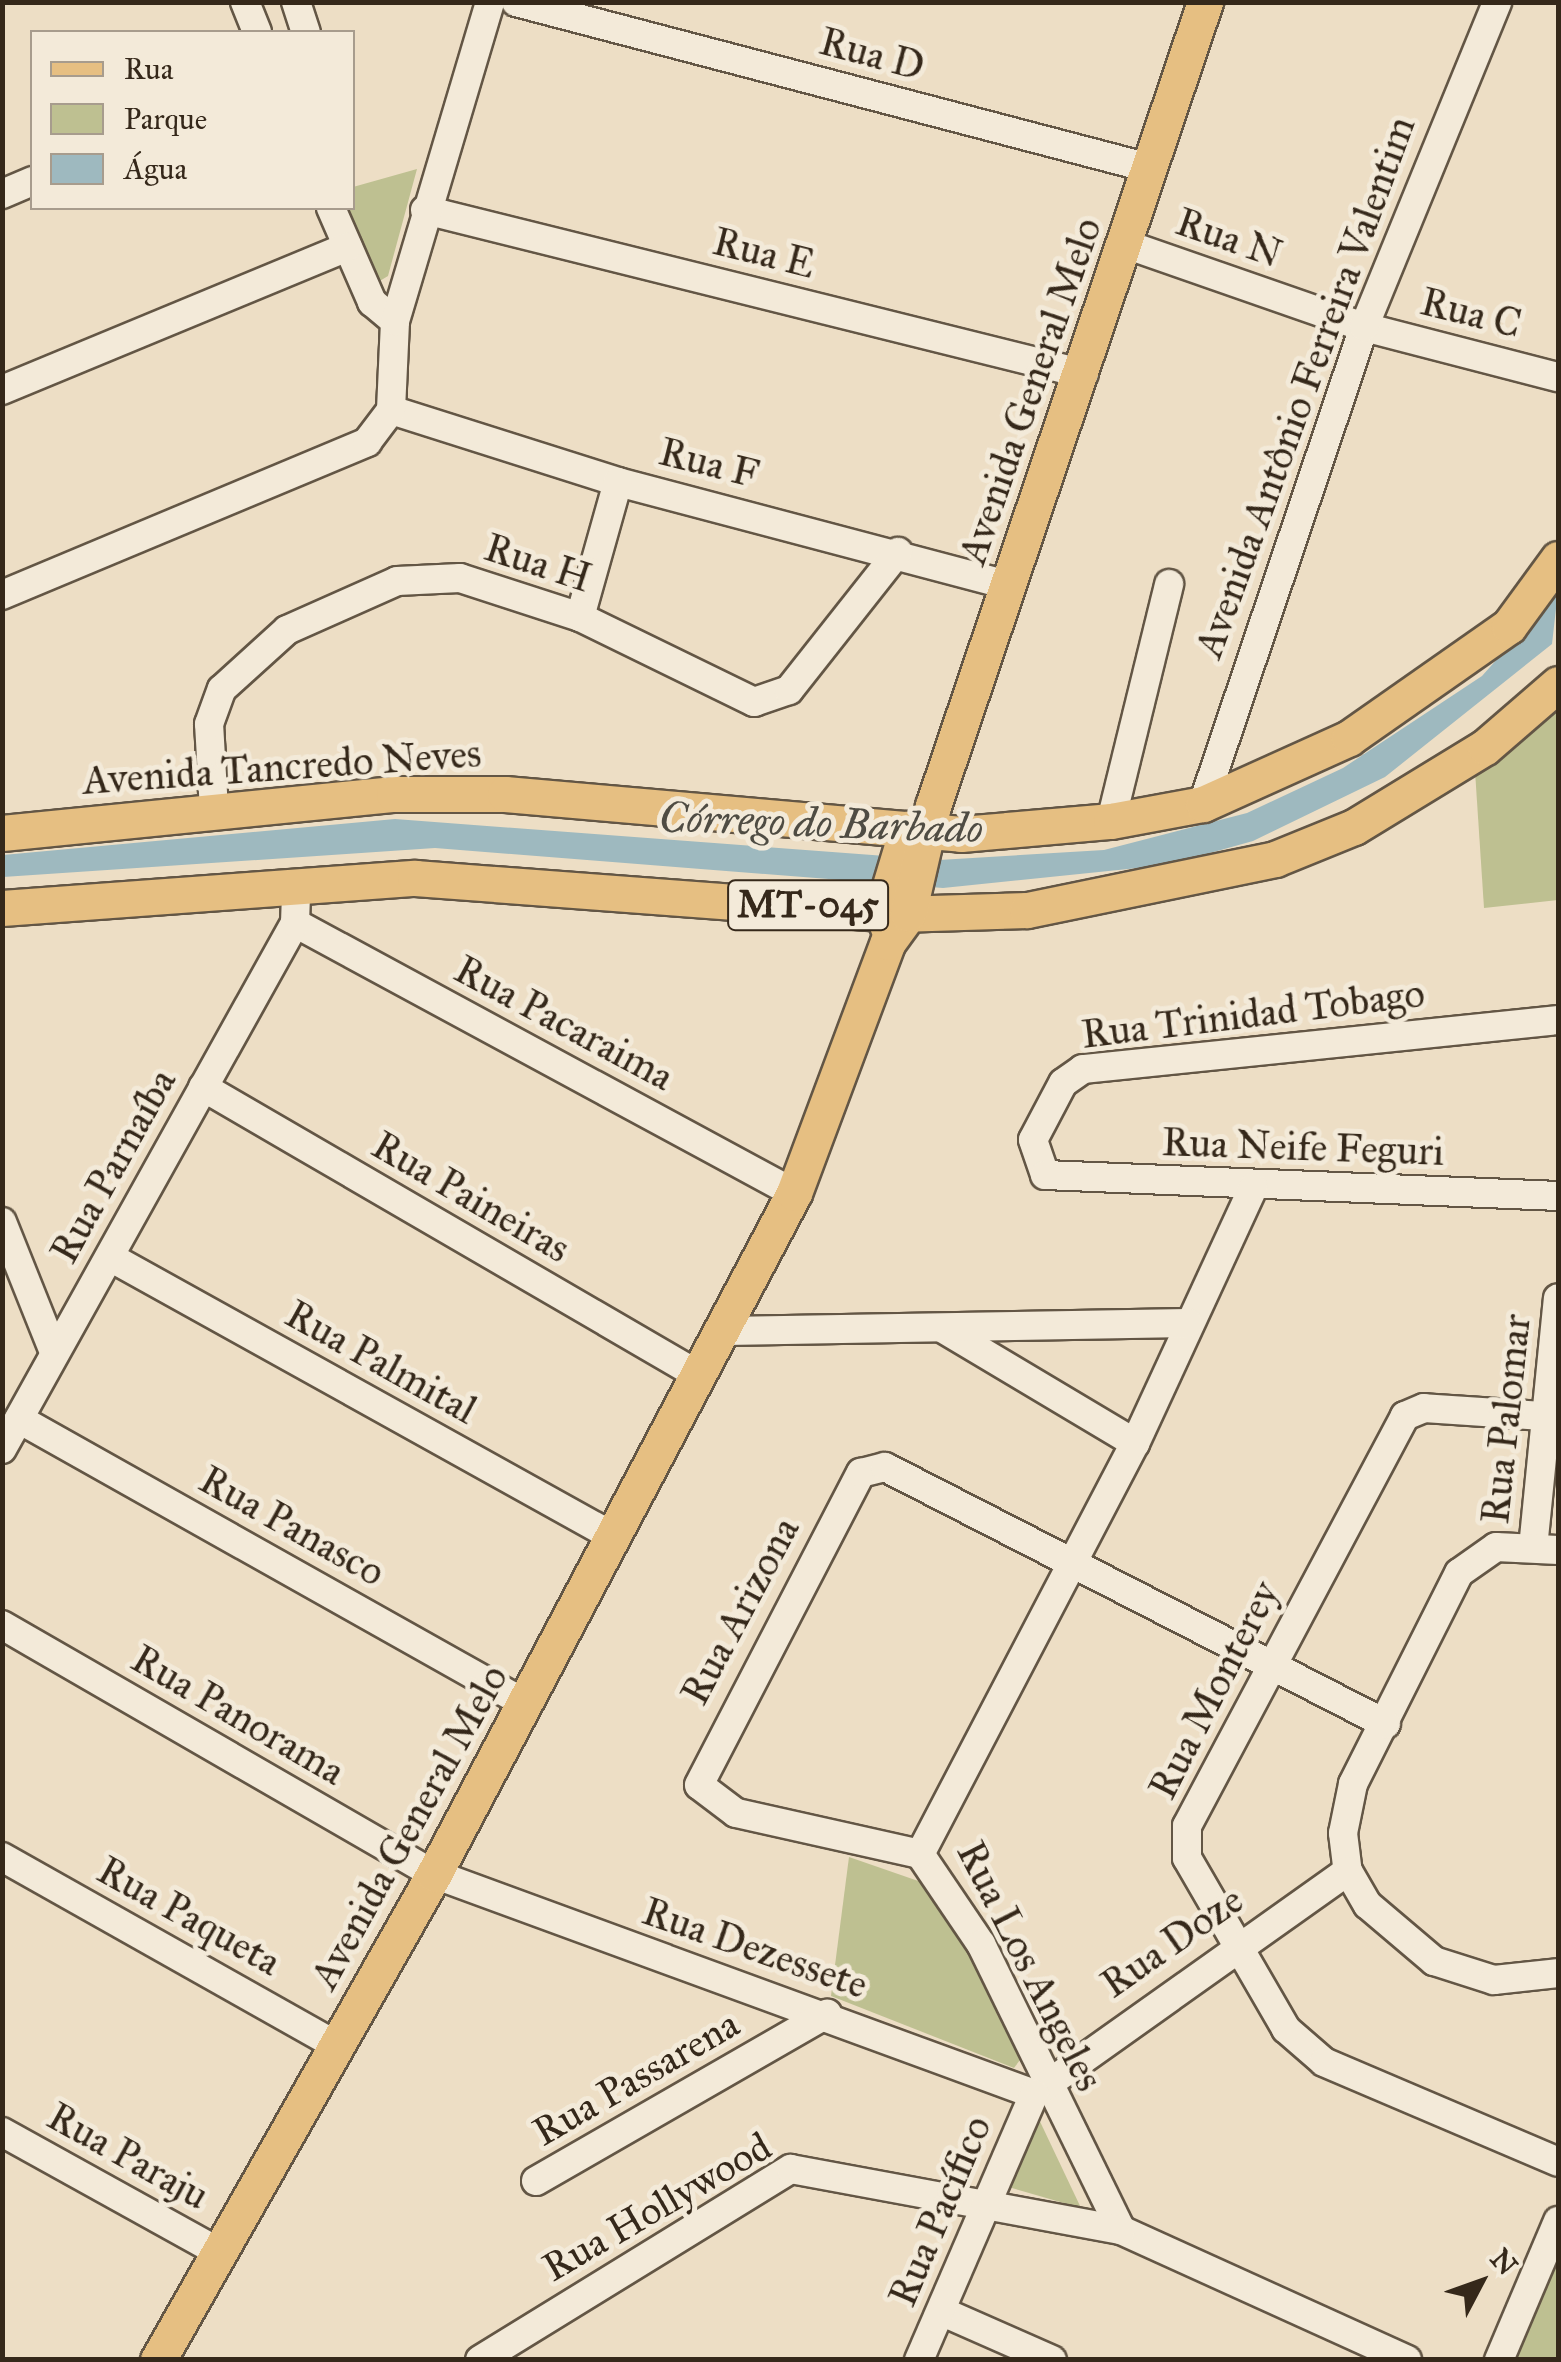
<!DOCTYPE html>
<html>
<head>
<meta charset="utf-8">
<style>
	body { margin:0 }
	#map { position:relative; width:1561px; height:2362px; overflow:hidden; background:#eddec5; font-family:"IM FELL Great Primer",serif }
	div>[style] { position:absolute }
	[style*='--x'] { left:calc(var(--x)*1px); top:calc(var(--y)*1px); width:calc(var(--w)*1px); rotate:calc(var(--a)*1deg) }
	.green>* { inset:0; background:#bec091 }
	.water>* { inset:0; background:#9eb9bf }
	.roads { filter:drop-shadow(2px 0 #635645) drop-shadow(-2px 0 #635645) drop-shadow(0 2px #635645) drop-shadow(0 -2px #635645) }
	.minor>* { height:28px; margin:-14px; padding:0 14px; transform-origin:14px; border-radius:14px; background:#f3ead9 }
	.major>* { height:35px; margin:-17.5px; padding:0 17.5px; transform-origin:17.5px; border-radius:17.5px; background:#e6bf82 }
	span { translate:-50% -50%; white-space:nowrap; text-align:center; line-height:1.15; -webkit-text-stroke:10px #f3ead9; paint-order:stroke }
	.shield-label span { padding:2px 8px; background:#f3ead9; border:2px solid; border-radius:8px; -webkit-text-stroke-width:0 }
	.shield-label { font-size:38px; color:#35281a; font-weight:700 }
	.street-label { font-size:40px; color:#35281a }
	.water-label { font-size:42px; color:#4f4c43; font-style:italic }
	.frame { position:absolute; inset:0; border:5px solid #35281a; pointer-events:none }
	.legend { position:absolute; left:30px; top:30px; width:325px; height:180px; box-sizing:border-box; background:#f3ead9; border:2px solid #a79c8d; margin:0; padding:12px 18px; list-style:none; font-size:30px; color:#35281a }
	.legend li { display:flex; align-items:center; gap:20px; height:50px }
	.legend b { width:50px; border:2px solid #a79c8d }
	.north { position:absolute; left:1431px; top:2232px; width:100px; height:100px; -webkit-text-stroke:8px #f3ead9; paint-order:stroke; rotate:49deg; font-size:28px; font-weight:700; line-height:40px; text-align:center; color:#35281a }
	.north::after { content:''; display:block; margin:auto; width:35px; height:45px; background:#35281a; clip-path:polygon(50% 0,100% 100%,50% 72%,0 100%) }
</style>
</head>
<body>
<div id="map">
	<div class="green">
		<div style="clip-path:polygon(417px 169px,388px 276px,378px 282px,339px 208px,352px 208px,353px 187px)"></div>
		<div style="clip-path:polygon(1558px 697px,1558px 900px,1484px 908px,1475px 771px)"></div>
		<div style="clip-path:polygon(849px 1857px,924px 1883px,941px 1904px,1023px 2056px,1014px 2068px,831px 1996px)"></div>
		<div style="clip-path:polygon(1035px 2111px,1081px 2208px,998px 2184px)"></div>
		<div style="clip-path:polygon(1558px 2238px,1558px 2359px,1505px 2360px)"></div>
	</div>
	<div class="water">
		<div style="clip-path:polygon(1558px 591px,1552px 644px,1385px 777px,1253px 841px,1167px 865px,943px 888px,435px 848px,3px 877px,3px 855px,395px 819px,939px 860px,1104px 850px,1247px 813px,1343px 768px,1482px 676px)"></div>
	</div>
	<div class="roads">
		<div class="minor">
			<div style="--x:245;--y:2;--w:32;--a:68"></div>
			<div style="--x:296;--y:2;--w:32;--a:72"></div>
			<div style="--x:516;--y:2;--w:654;--a:14.69"></div>
			<div style="--x:2;--y:194;--w:33;--a:-23"></div>
			<div style="--x:331;--y:208;--w:103;--a:66.4"></div>
			<div style="--x:372;--y:302;--w:30;--a:40"></div>
			<div style="--x:425;--y:210;--w:679;--a:13.97"></div>
			<div style="--x:1125;--y:244;--w:253;--a:19.2"></div>
			<div style="--x:1364;--y:327;--w:200;--a:14.5"></div>
			<div style="--x:2;--y:390;--w:374;--a:-22.5"></div>
			<div style="--x:391;--y:410;--w:238;--a:17.6"></div>
			<div style="--x:618;--y:482;--w:404;--a:14.8"></div>
			<div style="--x:2;--y:595;--w:396;--a:-22.7"></div>
			<div style="--x:367;--y:442;--w:40;--a:-53"></div>
			<div style="--x:391;--y:410;--w:89;--a:-87.4"></div>
			<div style="--x:395;--y:321;--w:333;--a:-73.4"></div>
			<div style="--x:580;--y:617;--w:140;--a:-74.3"></div>
			<div style="--x:1203;--y:804;--w:503;--a:-71.35"></div>
			<div style="--x:1364;--y:327;--w:351;--a:-67.7"></div>
			<div style="--x:214;--y:810;--w:86;--a:-93.3"></div>
			<div style="--x:209;--y:724;--w:37;--a:-70"></div>
			<div style="--x:222;--y:689;--w:88;--a:-42.2"></div>
			<div style="--x:287;--y:630;--w:120;--a:-24"></div>
			<div style="--x:397;--y:581;--w:63;--a:-2.7"></div>
			<div style="--x:460;--y:578;--w:126;--a:18"></div>
			<div style="--x:580;--y:617;--w:194;--a:26"></div>
			<div style="--x:754;--y:702;--w:37;--a:-19"></div>
			<div style="--x:789;--y:690;--w:176;--a:-51.7"></div>
			<div style="--x:1111;--y:821;--w:244;--a:-76.2"></div>
			<div style="--x:295;--y:923;--w:567;--a:28.42"></div>
			<div style="--x:1558;--y:1020;--w:478;--a:174.1"></div>
			<div style="--x:1083;--y:1069;--w:24;--a:145"></div>
			<div style="--x:1063;--y:1083;--w:64;--a:117.8"></div>
			<div style="--x:1033;--y:1140;--w:37;--a:71"></div>
			<div style="--x:1045;--y:1175;--w:513;--a:2.34"></div>
			<div style="--x:203;--y:1087;--w:575;--a:30.18"></div>
			<div style="--x:1253;--y:1188;--w:281;--a:114.8"></div>
			<div style="--x:1135;--y:1443;--w:464;--a:117.6"></div>
			<div style="--x:920;--y:1854;--w:109;--a:55.9"></div>
			<div style="--x:981;--y:1944;--w:318;--a:63.9"></div>
			<div style="--x:1121;--y:2230;--w:314;--a:24.4"></div>
			<div style="--x:2;--y:1222;--w:140;--a:68.2"></div>
			<div style="--x:110;--y:1257;--w:577;--a:29.05"></div>
			<div style="--x:942;--y:1328;--w:225;--a:30.8"></div>
			<div style="--x:726;--y:1331;--w:462;--a:-1"></div>
			<div style="--x:1558;--y:1417;--w:134;--a:-176.2"></div>
			<div style="--x:1424;--y:1408;--w:21;--a:157"></div>
			<div style="--x:1405;--y:1416;--w:464;--a:118"></div>
			<div style="--x:1187;--y:1826;--w:32;--a:90"></div>
			<div style="--x:1187;--y:1858;--w:198;--a:59.9"></div>
			<div style="--x:1286;--y:2029;--w:50;--a:41"></div>
			<div style="--x:1324;--y:2062;--w:254;--a:23.1"></div>
			<div style="--x:19;--y:1419;--w:582;--a:29.34"></div>
			<div style="--x:2;--y:1449;--w:602;--a:-60.88"></div>
			<div style="--x:295;--y:923;--w:37;--a:-88"></div>
			<div style="--x:1533;--y:1548;--w:251;--a:-84.3"></div>
			<div style="--x:1558;--y:1550;--w:62;--a:-177.2"></div>
			<div style="--x:1496;--y:1547;--w:45;--a:144.9"></div>
			<div style="--x:1459;--y:1573;--w:236;--a:116.7"></div>
			<div style="--x:1353;--y:1784;--w:50;--a:101.5"></div>
			<div style="--x:1343;--y:1833;--w:38;--a:83"></div>
			<div style="--x:1348;--y:1871;--w:39;--a:60"></div>
			<div style="--x:1368;--y:1905;--w:87;--a:40.3"></div>
			<div style="--x:1434;--y:1961;--w:63;--a:17.6"></div>
			<div style="--x:1494;--y:1980;--w:64;--a:-6.2"></div>
			<div style="--x:2;--y:1625;--w:499;--a:30"></div>
			<div style="--x:434;--y:1874;--w:639;--a:20.14"></div>
			<div style="--x:1034;--y:2094;--w:385;--a:-35.4"></div>
			<div style="--x:920;--y:1854;--w:189;--a:-167.4"></div>
			<div style="--x:736;--y:1813;--w:46;--a:-142.9"></div>
			<div style="--x:699;--y:1785;--w:352;--a:-62.6"></div>
			<div style="--x:861;--y:1473;--w:25;--a:-14"></div>
			<div style="--x:885;--y:1467;--w:563;--a:27.16"></div>
			<div style="--x:2;--y:1857;--w:383;--a:29.4"></div>
			<div style="--x:2;--y:2132;--w:244;--a:29"></div>
			<div style="--x:536;--y:2181;--w:336;--a:-29.9"></div>
			<div style="--x:943;--y:2312;--w:119;--a:23.8"></div>
			<div style="--x:480;--y:2360;--w:365;--a:-31.6"></div>
			<div style="--x:791;--y:2169;--w:336;--a:10.5"></div>
			<div style="--x:919;--y:2360;--w:290;--a:-66.6"></div>
			<div style="--x:1499;--y:2360;--w:151;--a:-67"></div>
		</div>
		<div class="major">
			<div style="--x:2;--y:833;--w:394;--a:-5.7"></div>
			<div style="--x:394;--y:794;--w:111;--a:0"></div>
			<div style="--x:505;--y:794;--w:458;--a:5"></div>
			<div style="--x:961;--y:834;--w:151;--a:-5"></div>
			<div style="--x:1111;--y:821;--w:94;--a:-10.5"></div>
			<div style="--x:1203;--y:804;--w:160;--a:-24.3"></div>
			<div style="--x:1349;--y:738;--w:195;--a:-35"></div>
			<div style="--x:1509;--y:626;--w:83;--a:-53.8"></div>
			<div style="--x:2;--y:908;--w:414;--a:-4.2"></div>
			<div style="--x:415;--y:878;--w:484;--a:4.3"></div>
			<div style="--x:898;--y:914;--w:129;--a:-1.8"></div>
			<div style="--x:1027;--y:910;--w:253;--a:-11.6"></div>
			<div style="--x:1275;--y:859;--w:85;--a:-22.1"></div>
			<div style="--x:1354;--y:827;--w:153;--a:-31.4"></div>
			<div style="--x:1485;--y:747;--w:96;--a:-40.8"></div>
			<div style="--x:889;--y:930;--w:19;--a:-111"></div>
			<div style="--x:882;--y:912;--w:87;--a:-73.2"></div>
			<div style="--x:158;--y:2360;--w:559;--a:-60.41"></div>
			<div style="--x:434;--y:1874;--w:770;--a:-62.14"></div>
			<div style="--x:794;--y:1193;--w:268;--a:-69.5"></div>
			<div style="--x:888;--y:942;--w:34;--a:-54"></div>
			<div style="--x:908;--y:914;--w:111;--a:-77"></div>
			<div style="--x:933;--y:806;--w:849;--a:-71.31"></div>
		</div>
	</div>
	<div class="shield-label">
		<span style="left:808px;top:905px">MT-045</span>
	</div>
	<div class="street-label">
		<span style="left:872px;top:54px;rotate:15deg">Rua D</span>
		<span style="left:1229px;top:238px;rotate:19deg">Rua N</span>
		<span style="left:764px;top:253px;rotate:14deg">Rua E</span>
		<span style="left:1471px;top:313px;rotate:14deg">Rua C</span>
		<span style="left:1305px;top:387px;rotate:-70deg">Avenida Antônio Ferreira Valentim</span>
		<span style="left:1030px;top:391px;rotate:-71deg">Avenida General Melo</span>
		<span style="left:709px;top:463px;rotate:14deg">Rua F</span>
		<span style="left:538px;top:563px;rotate:18deg">Rua H</span>
		<span style="left:282px;top:767px;rotate:-4deg">Avenida Tancredo Neves</span>
		<span style="left:1253px;top:1014px;rotate:-7deg">Rua Trinidad Tobago</span>
		<span style="left:564px;top:1023px;rotate:28deg">Rua Pacaraima</span>
		<span style="left:1303px;top:1147px;rotate:2deg">Rua Neife Feguri</span>
		<span style="left:113px;top:1166px;rotate:-61deg">Rua Parnaíba</span>
		<span style="left:471px;top:1197px;rotate:30deg">Rua Paineiras</span>
		<span style="left:381px;top:1362px;rotate:29deg">Rua Palmital</span>
		<span style="left:1506px;top:1419px;rotate:-84deg">Rua Palomar</span>
		<span style="left:292px;top:1526px;rotate:29deg">Rua Panasco</span>
		<span style="left:740px;top:1611px;rotate:-62deg">Rua Arizona</span>
		<span style="left:1214px;top:1690px;rotate:-63deg">Rua Monterey</span>
		<span style="left:238px;top:1715px;rotate:30deg">Rua Panorama</span>
		<span style="left:409px;top:1827px;rotate:-61deg">Avenida General Melo</span>
		<span style="left:189px;top:1916px;rotate:29deg">Rua Paqueta</span>
		<span style="left:1172px;top:1942px;rotate:-35deg">Rua Doze</span>
		<span style="left:755px;top:1948px;rotate:19deg">Rua Dezessete</span>
		<span style="left:1030px;top:1966px;rotate:63deg">Rua Los Angeles</span>
		<span style="left:636px;top:2078px;rotate:-30deg">Rua Passarena</span>
		<span style="left:128px;top:2156px;rotate:29deg">Rua Paraju</span>
		<span style="left:657px;top:2207px;rotate:-30deg">Rua Hollywood</span>
		<span style="left:940px;top:2211px;rotate:-67deg">Rua Pacífico</span>
	</div>
	<div class="water-label">
		<span style="left:821px;top:823px;rotate:2deg">Córrego do Barbado</span>
	</div>
	<div class="frame"></div>
	<ul class="legend">
	<li><b style="height:12px;background:#e6bf82"></b>Rua</li>
	<li><b style="height:28px;background:#bec091"></b>Parque</li>
	<li><b style="height:28px;background:#9eb9bf"></b>Água</li>
	</ul>
	<div class="north">N</div>
</div>
</body>
</html>
